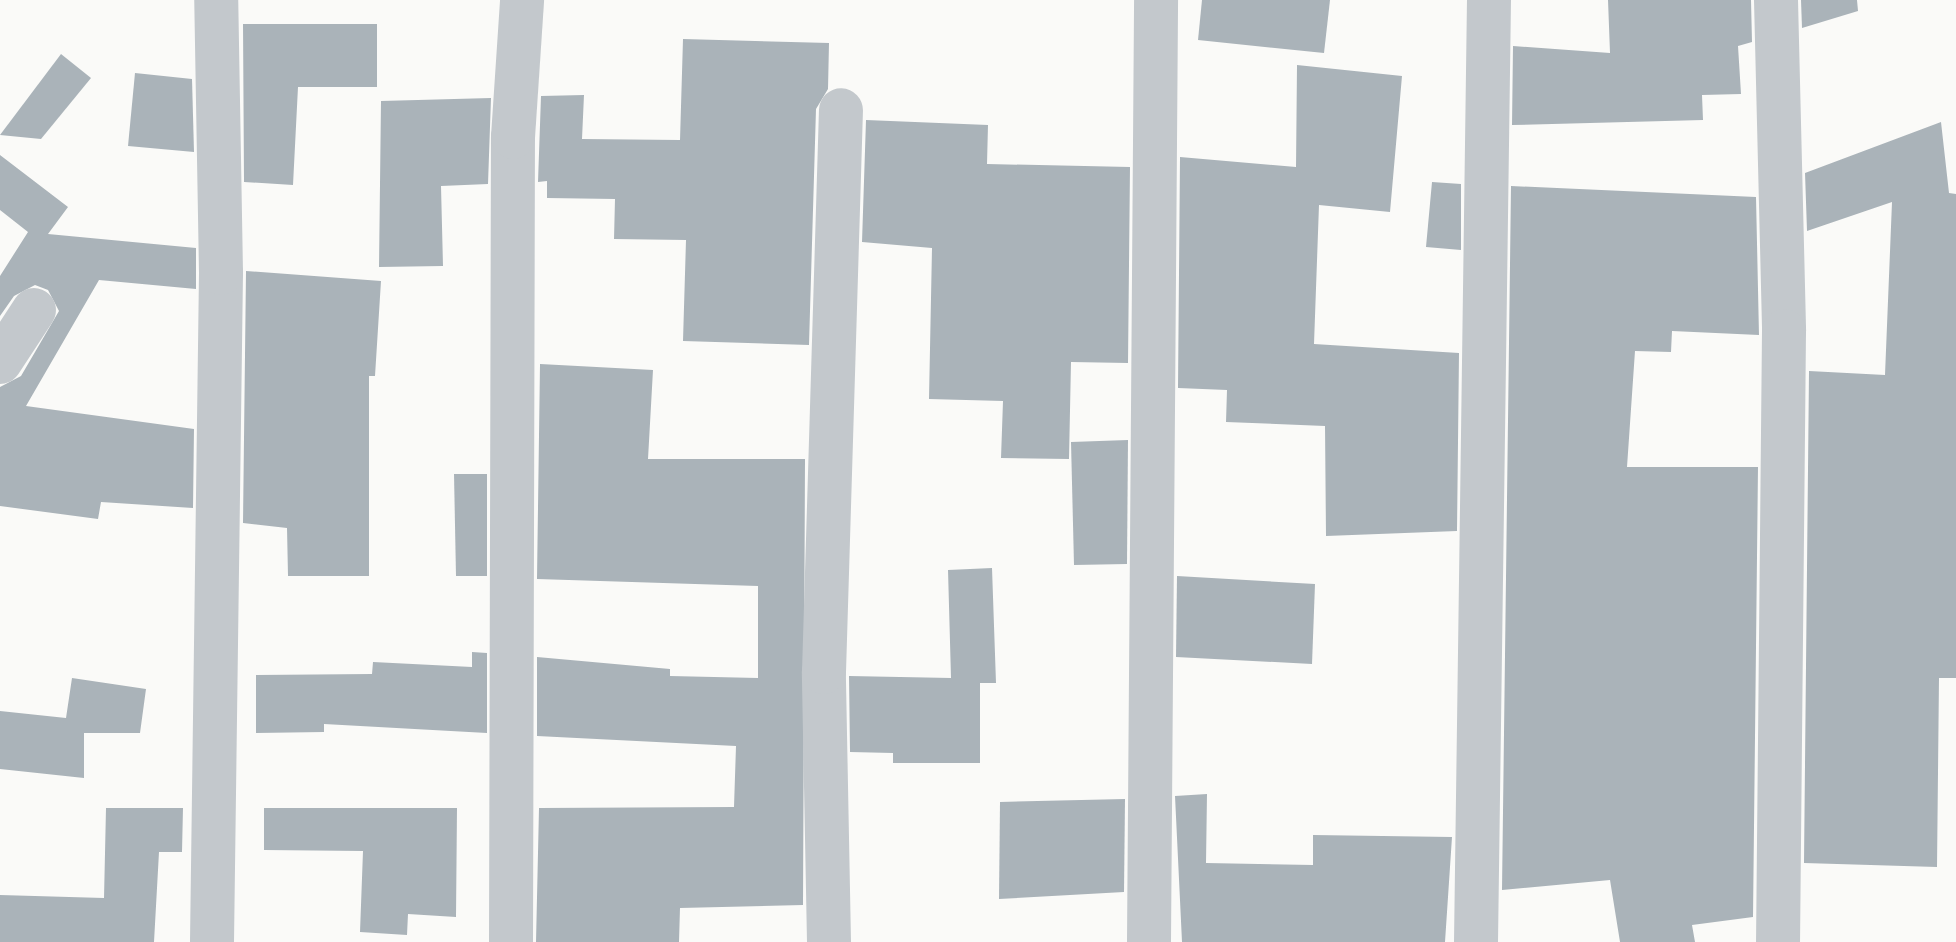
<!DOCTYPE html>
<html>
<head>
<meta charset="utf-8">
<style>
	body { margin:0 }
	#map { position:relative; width:1956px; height:942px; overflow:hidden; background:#fafaf8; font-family:"Noto Sans",sans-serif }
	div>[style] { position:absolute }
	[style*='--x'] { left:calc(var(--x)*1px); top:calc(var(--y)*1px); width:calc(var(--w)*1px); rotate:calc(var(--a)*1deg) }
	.building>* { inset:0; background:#aab3b9 }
	.street>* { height:44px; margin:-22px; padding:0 22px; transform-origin:22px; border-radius:22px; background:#c3c8cc }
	span { translate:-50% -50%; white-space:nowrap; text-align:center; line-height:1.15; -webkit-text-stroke:8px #fff; paint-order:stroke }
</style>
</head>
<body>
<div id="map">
	<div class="building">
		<div style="clip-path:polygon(1202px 0,1330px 0,1324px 53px,1198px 40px)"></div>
		<div style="clip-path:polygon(1608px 0,1751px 0,1752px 42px,1738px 46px,1741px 94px,1702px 95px,1703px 120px,1512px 125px,1513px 46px,1610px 53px)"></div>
		<div style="clip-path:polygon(1801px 0,1857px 0,1858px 11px,1802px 28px)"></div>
		<div style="clip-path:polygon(243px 24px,377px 24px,377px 87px,298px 87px,293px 185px,244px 182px)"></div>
		<div style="clip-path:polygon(683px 39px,829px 43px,828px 89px,816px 109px,809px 345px,683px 341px,686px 240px,614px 239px,615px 199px,547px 198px,547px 181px,538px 182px,541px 96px,584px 95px,582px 139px,680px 140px)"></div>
		<div style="clip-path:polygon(61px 54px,91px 78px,41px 139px,0 135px)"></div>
		<div style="clip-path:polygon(1297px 65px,1402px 76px,1390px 212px,1319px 205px,1314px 344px,1459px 353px,1457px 531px,1326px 536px,1325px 426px,1226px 422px,1227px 390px,1178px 388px,1180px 157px,1296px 167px)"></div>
		<div style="clip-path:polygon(135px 73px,192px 79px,194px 152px,128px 146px)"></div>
		<div style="clip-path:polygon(491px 98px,488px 184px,441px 186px,443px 266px,379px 267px,381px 101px)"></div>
		<div style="clip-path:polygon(866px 120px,988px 125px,987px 164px,1130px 167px,1128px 363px,1071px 362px,1069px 459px,1001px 458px,1003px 401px,929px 399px,932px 248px,862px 242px)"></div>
		<div style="clip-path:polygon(1941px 122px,1949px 193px,1956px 194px,1956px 678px,1939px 678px,1937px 867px,1804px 863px,1809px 371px,1885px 375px,1892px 202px,1807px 231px,1805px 173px)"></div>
		<div style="clip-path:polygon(0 155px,68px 207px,48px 234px,196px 248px,196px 289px,99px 280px,26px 406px,194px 429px,193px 508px,101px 502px,98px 519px,0 506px,0 387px,21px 376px,59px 311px,48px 290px,35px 285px,14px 296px,0 316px,0 276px,28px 232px,0 210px)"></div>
		<div style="clip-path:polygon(1432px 182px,1461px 184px,1461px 250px,1426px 247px)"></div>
		<div style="clip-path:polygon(1511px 186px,1756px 197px,1759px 335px,1672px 331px,1671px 352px,1635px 351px,1627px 467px,1758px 467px,1753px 917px,1692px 925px,1695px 942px,1620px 942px,1610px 880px,1502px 890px)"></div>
		<div style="clip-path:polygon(246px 271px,381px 281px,375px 376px,369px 376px,369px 576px,288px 576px,287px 528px,243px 523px)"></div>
		<div style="clip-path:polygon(540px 364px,653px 370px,648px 459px,805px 459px,803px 905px,680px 908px,679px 942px,536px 942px,539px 808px,734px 807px,736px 746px,537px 736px,537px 657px,670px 669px,670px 676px,758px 678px,758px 586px,537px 579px)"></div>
		<div style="clip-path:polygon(1128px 440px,1127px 564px,1074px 565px,1071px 442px)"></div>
		<div style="clip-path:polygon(454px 474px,487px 474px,487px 576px,456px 576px)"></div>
		<div style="clip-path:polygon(992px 568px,996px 683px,980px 683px,980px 763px,893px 763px,893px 753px,850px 752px,849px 676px,951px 678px,948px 570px)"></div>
		<div style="clip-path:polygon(1177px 576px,1315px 584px,1312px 664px,1176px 657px)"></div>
		<div style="clip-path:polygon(472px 652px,487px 653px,487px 733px,324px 724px,324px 732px,256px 733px,256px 675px,372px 674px,373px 662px,472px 667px)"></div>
		<div style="clip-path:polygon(72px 678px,146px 689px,140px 733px,84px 733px,84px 778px,0 769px,0 711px,66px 718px)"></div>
		<div style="clip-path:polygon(1207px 794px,1206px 863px,1313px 865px,1313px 835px,1452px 837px,1445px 942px,1182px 942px,1175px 796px)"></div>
		<div style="clip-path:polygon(1125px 799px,1124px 892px,999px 899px,1000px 802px)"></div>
		<div style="clip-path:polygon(106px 808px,183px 808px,182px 852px,159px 852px,154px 942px,0 942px,0 895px,104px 898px)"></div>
		<div style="clip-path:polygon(264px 808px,457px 808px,456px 917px,408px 914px,407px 935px,360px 932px,363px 851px,264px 850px)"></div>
	</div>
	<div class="street">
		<div style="--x:1776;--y:0;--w:331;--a:88.6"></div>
		<div style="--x:1784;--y:331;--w:611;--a:90.56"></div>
		<div style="--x:0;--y:362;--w:62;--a:-56.8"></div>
		<div style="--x:212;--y:942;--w:669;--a:-89.23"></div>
		<div style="--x:221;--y:273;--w:273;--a:-91"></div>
		<div style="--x:511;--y:942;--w:805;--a:-89.86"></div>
		<div style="--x:513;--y:137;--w:137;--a:-86.2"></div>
		<div style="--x:829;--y:942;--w:270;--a:-91.1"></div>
		<div style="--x:824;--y:672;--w:562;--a:-88.27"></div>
		<div style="--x:1149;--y:942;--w:942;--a:-89.57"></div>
		<div style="--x:1476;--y:942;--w:942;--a:-89.21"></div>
	</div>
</div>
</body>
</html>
